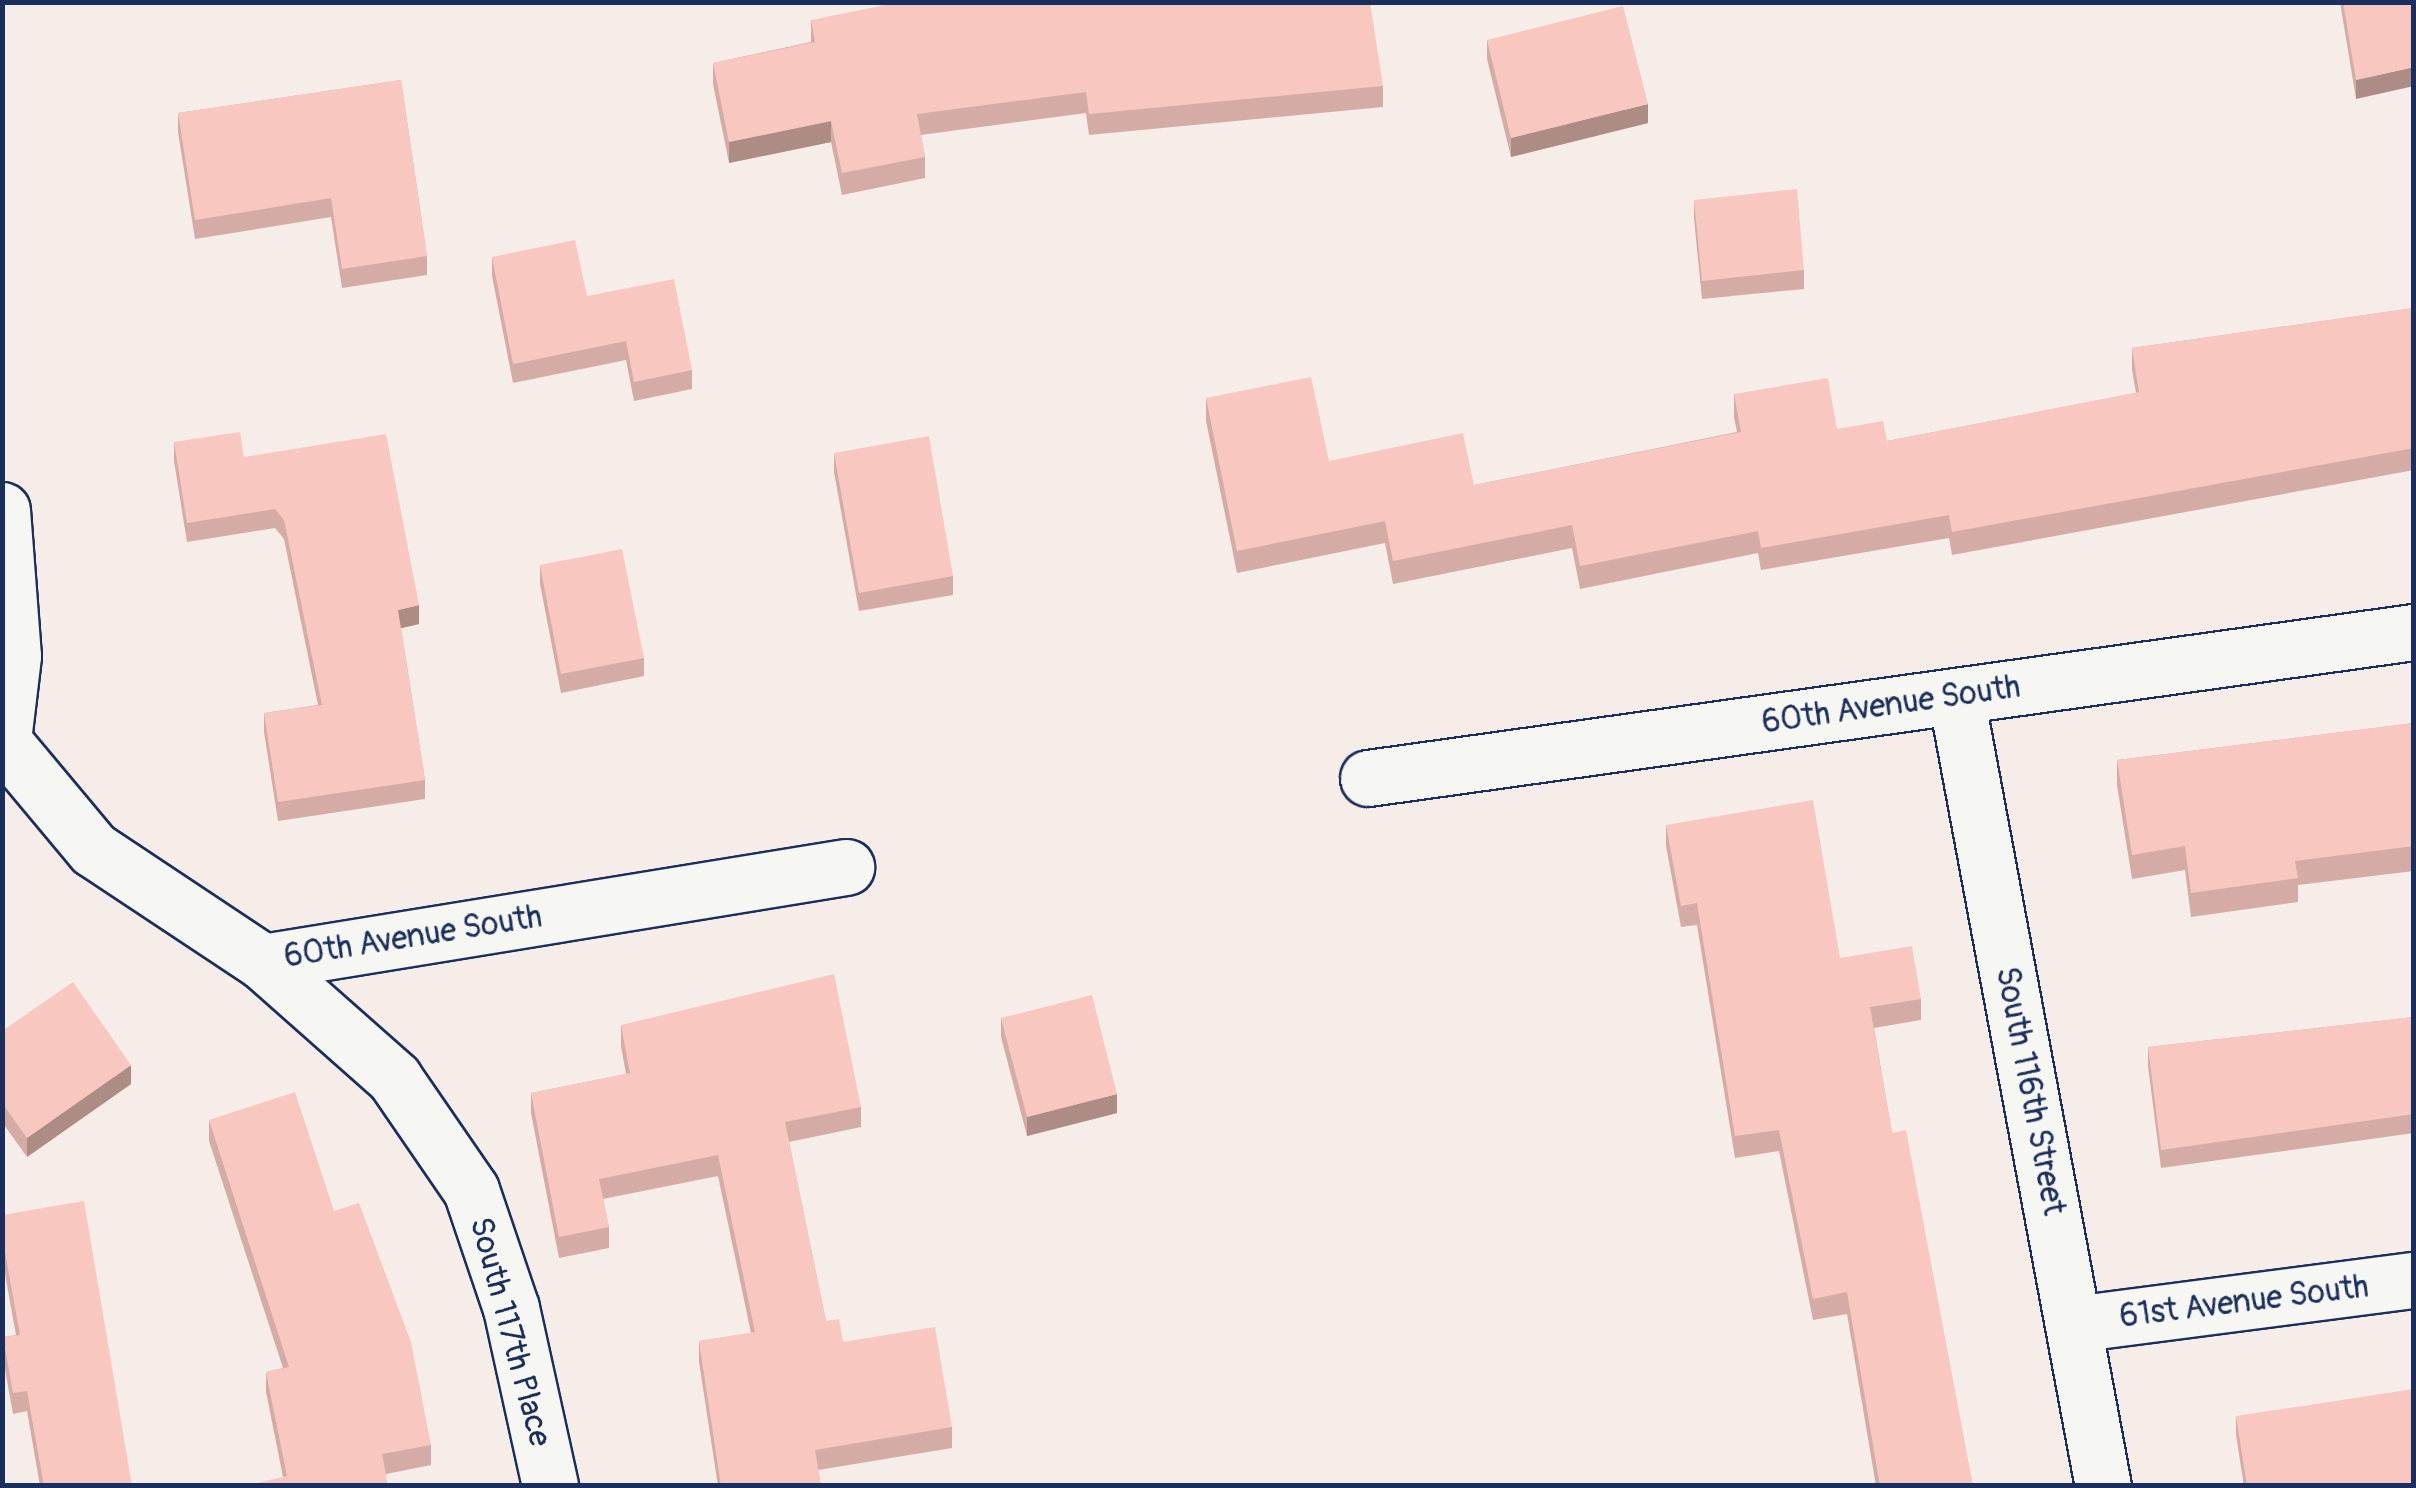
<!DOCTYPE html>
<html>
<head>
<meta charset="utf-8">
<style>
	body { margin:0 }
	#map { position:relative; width:2416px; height:1488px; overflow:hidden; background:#f6ede8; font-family:Pangolin,sans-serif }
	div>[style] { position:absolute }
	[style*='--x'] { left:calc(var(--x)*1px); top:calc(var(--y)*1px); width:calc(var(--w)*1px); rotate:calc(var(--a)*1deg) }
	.roads { filter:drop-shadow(2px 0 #1b2f5e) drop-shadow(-2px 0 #1b2f5e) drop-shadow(0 2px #1b2f5e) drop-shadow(0 -2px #1b2f5e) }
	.minor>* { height:55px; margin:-27.5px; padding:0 27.5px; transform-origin:27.5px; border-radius:27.5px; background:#f6f6f2 }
	.wall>* { inset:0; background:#d5aca5 }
	.shaded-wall>* { inset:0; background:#ae8c86 }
	.building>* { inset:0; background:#f8c8c0 }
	span { translate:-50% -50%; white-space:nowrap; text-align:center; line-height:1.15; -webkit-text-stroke:8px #f6f6f2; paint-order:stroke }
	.street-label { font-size:32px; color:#1b2f5e }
	.frame { position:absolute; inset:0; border:5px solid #1b2f5e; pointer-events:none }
</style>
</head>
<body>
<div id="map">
	<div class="roads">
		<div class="minor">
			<div style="--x:2;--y:510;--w:146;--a:85.7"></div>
			<div style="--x:13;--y:656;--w:85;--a:96.8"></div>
			<div style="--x:1956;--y:697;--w:803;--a:79.45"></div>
			<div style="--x:2;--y:740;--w:142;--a:50.1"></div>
			<div style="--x:93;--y:849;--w:204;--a:33.6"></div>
			<div style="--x:263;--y:962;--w:591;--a:-9.26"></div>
			<div style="--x:1368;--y:778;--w:1056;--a:-7.95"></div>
			<div style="--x:263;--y:962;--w:175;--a:41.5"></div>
			<div style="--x:394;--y:1078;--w:136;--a:55.5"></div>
			<div style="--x:471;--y:1190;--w:125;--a:71.3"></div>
			<div style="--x:511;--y:1308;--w:182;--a:77.6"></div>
			<div style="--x:2074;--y:1324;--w:343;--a:-7.4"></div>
		</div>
	</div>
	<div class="wall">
		<div style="clip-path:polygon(2340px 2px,2414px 2px,2356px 99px)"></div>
		<div style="clip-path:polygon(811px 20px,1383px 86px,1383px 107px,1089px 135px,1086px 113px,921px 135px,925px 157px,925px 178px,842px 195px,831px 142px,729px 163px,713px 84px,713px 63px,811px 42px)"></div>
		<div style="clip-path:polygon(1487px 40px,1648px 123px,1511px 157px,1487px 59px)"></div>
		<div style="clip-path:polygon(401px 80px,427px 256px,427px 275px,342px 288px,331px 217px,195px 239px,178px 132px,178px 113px)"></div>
		<div style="clip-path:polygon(1694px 200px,1804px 270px,1804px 289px,1702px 299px,1694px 219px)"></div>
		<div style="clip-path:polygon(492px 257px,587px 296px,692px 370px,692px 389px,634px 401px,626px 360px,513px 383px,492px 276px)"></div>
		<div style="clip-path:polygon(2414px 308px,2414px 470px,1952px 555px,1949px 538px,1761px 570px,1758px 553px,1580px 589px,1572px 548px,1393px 584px,1385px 543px,1237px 573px,1206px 421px,1206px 398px,1329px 461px,1474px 485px,1737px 432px,1734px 417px,1734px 394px,1837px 429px,1887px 441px,2136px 393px,2132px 370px,2132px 348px)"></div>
		<div style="clip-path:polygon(174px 442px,244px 457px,419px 624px,401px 628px,425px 780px,425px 799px,278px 821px,264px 732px,264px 713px,318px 705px,284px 539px,275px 528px,187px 542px,174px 461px)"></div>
		<div style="clip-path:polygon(834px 453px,953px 576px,953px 595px,859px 611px,834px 472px)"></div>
		<div style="clip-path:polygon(540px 565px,644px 658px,644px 676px,561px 693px,540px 584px)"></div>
		<div style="clip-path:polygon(2414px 723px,2414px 871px,2298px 885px,2298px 902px,2191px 917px,2185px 870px,2132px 879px,2117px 785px,2117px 760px)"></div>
		<div style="clip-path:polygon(1666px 825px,1840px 958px,1921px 999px,1921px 1020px,1874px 1028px,1892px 1133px,1973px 1486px,1876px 1486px,1847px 1314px,1813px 1320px,1779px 1151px,1735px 1158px,1697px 925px,1681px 927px,1666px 846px)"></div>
		<div style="clip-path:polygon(2414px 1017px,2414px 1133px,2161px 1168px,2148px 1066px,2148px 1047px)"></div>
		<div style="clip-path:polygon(1001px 1018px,1117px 1113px,1027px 1136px,1001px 1037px)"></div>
		<div style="clip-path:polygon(621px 1025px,861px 1107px,861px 1127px,789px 1142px,826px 1321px,843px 1342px,952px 1427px,952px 1448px,818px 1470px,821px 1486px,718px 1486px,699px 1362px,699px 1341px,751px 1333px,718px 1176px,603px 1199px,609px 1227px,609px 1248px,559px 1258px,531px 1113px,531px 1093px,626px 1074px,621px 1046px)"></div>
		<div style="clip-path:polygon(2px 1031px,131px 1084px,27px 1157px,2px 1122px)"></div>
		<div style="clip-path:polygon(209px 1120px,334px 1211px,431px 1445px,431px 1465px,386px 1474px,283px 1477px,266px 1392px,266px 1372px,283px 1368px,209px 1141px)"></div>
		<div style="clip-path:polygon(2px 1215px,132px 1486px,40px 1486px,27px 1411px,13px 1414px,3px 1358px,3px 1337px,16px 1335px,2px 1257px)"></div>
		<div style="clip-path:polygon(2236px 1416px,2414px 1486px,2244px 1486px,2236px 1435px)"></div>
	</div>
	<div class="shaded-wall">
		<div style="clip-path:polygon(2414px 67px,2414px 86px,2356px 99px,2356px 80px)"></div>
		<div style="clip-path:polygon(1648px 104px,1648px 123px,1511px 157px,1511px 138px)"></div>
		<div style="clip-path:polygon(831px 121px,831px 142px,729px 163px,729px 142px)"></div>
		<div style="clip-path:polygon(419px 605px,419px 624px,398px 629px,398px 610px)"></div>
		<div style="clip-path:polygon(131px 1065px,131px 1084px,27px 1157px,27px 1138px)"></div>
		<div style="clip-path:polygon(1117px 1094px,1117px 1113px,1027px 1136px,1027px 1117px)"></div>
	</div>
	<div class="building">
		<div style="clip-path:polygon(900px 2px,1370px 2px,1383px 86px,1089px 114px,1086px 92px,917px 114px,925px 157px,842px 173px,831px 121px,729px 142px,713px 63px,815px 42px,811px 20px)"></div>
		<div style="clip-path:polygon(2343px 2px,2414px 2px,2414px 67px,2356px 80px)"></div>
		<div style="clip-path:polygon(1623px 6px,1648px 104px,1511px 138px,1487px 40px)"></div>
		<div style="clip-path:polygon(401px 80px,427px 256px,342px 269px,331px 198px,195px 220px,178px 113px)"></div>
		<div style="clip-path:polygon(1797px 189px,1804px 270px,1702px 281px,1694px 200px)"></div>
		<div style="clip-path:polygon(575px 240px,587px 296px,674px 279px,692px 370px,634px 382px,626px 341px,513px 364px,492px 257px)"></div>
		<div style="clip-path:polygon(2414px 308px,2414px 448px,1952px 532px,1949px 515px,1761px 548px,1758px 531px,1580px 566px,1572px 525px,1393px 561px,1385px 521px,1237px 551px,1206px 398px,1311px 377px,1329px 461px,1463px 433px,1474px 485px,1741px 432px,1734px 394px,1828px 378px,1837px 429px,1883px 421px,1887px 441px,2139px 392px,2132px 348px)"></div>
		<div style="clip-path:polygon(240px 432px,244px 457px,386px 434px,419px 605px,398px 610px,425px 780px,278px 802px,264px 713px,322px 705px,284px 520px,275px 509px,187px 523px,174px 442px)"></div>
		<div style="clip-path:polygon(929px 436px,953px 576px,859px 593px,834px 453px)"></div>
		<div style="clip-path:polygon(622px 549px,644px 658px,561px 674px,540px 565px)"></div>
		<div style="clip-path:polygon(2414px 723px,2414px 846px,2295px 861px,2298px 878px,2191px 893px,2185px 846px,2132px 855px,2117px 760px)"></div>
		<div style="clip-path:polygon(1813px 800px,1840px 958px,1912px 946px,1921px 999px,1870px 1007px,1892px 1133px,1906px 1130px,1973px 1486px,1880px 1486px,1847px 1292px,1813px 1299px,1779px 1130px,1735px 1136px,1697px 903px,1681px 906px,1666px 825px)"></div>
		<div style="clip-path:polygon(834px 974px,861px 1107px,785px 1122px,826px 1321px,839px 1319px,843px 1342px,935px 1327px,952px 1427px,815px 1450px,821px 1486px,721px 1486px,699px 1341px,755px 1332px,718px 1155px,599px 1179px,609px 1227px,559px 1237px,531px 1093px,630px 1073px,621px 1025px)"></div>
		<div style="clip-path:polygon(73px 982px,131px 1065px,27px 1138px,2px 1103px,2px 1031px)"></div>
		<div style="clip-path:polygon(1092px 995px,1117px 1094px,1027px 1117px,1001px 1018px)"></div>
		<div style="clip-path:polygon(2414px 1017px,2414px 1114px,2161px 1150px,2148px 1047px)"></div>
		<div style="clip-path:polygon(295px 1092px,334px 1211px,359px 1203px,411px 1342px,431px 1445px,382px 1454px,388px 1486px,244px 1486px,287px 1476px,266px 1372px,289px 1367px,209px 1120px)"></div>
		<div style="clip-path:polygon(84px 1201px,132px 1486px,44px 1486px,27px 1391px,13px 1393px,3px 1337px,20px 1335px,2px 1236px,2px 1215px)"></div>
		<div style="clip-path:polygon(2414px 1389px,2414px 1486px,2247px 1486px,2236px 1416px)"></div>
	</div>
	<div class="street-label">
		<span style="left:1891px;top:705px;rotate:-8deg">60th Avenue South</span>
		<span style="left:413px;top:937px;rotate:-9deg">60th Avenue South</span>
		<span style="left:2030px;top:1091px;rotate:79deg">South 116th Street</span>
		<span style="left:2244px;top:1302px;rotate:-7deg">61st Avenue South</span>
		<span style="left:510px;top:1332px;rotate:75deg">South 117th Place</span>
	</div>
	<div class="frame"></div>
</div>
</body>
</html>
